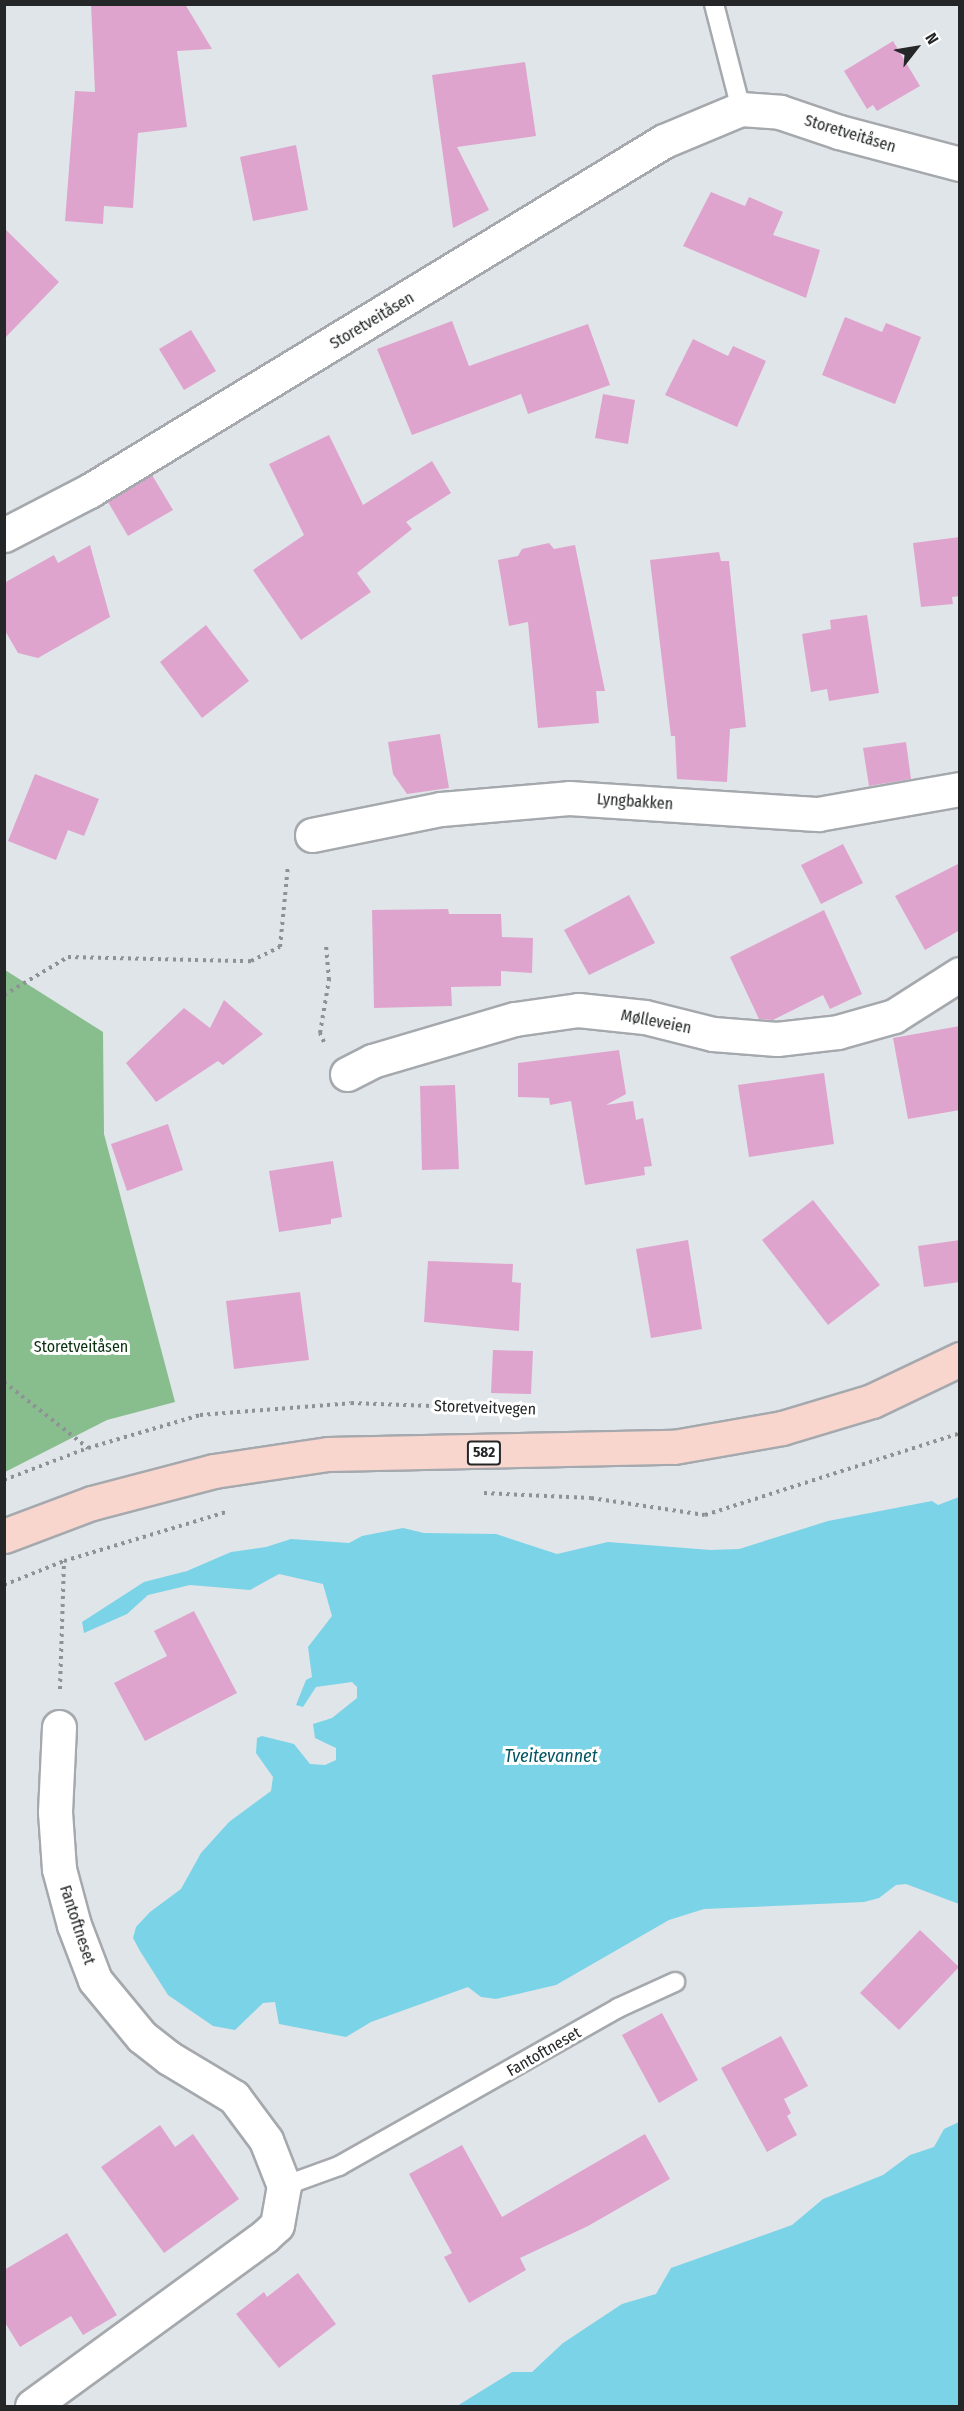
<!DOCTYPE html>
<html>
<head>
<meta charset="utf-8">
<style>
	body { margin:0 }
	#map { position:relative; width:964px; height:2411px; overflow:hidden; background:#e0e5e9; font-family:"Fira Sans Condensed",sans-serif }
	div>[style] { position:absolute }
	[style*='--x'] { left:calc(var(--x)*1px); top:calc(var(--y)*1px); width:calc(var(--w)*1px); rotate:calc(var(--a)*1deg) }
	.forest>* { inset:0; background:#88bd8d }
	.water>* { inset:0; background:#7bd3e7 }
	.building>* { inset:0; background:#dfa4ce }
	.path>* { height:4px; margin-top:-2px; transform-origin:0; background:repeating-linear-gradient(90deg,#8e9294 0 3px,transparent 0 7.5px) }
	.roads { filter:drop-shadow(2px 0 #a5a9ad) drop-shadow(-2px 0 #a5a9ad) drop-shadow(0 2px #a5a9ad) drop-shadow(0 -2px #a5a9ad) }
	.lane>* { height:18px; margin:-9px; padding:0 9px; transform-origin:9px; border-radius:9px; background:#fff }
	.street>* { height:33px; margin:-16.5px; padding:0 16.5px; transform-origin:16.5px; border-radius:16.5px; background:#fff }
	.primary>* { height:33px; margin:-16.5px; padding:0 16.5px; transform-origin:16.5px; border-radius:16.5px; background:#f8d6ce }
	span { translate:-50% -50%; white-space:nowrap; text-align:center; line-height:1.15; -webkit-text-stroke:6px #fff; paint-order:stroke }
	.shield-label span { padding:2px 4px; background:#fff; border:2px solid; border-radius:4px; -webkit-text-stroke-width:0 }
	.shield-label { font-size:15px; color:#242627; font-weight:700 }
	.street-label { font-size:16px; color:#242627 }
	.park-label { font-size:16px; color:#0a3212 }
	.water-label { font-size:18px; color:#055563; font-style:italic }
	.frame { position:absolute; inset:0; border:6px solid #242627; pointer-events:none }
	.north { position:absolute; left:886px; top:18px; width:60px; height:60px; -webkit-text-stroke:4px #fff; paint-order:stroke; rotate:59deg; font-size:16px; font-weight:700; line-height:24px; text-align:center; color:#242627 }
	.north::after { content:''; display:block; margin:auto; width:21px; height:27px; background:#242627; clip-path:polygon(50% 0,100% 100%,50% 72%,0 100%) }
</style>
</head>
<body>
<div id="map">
	<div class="forest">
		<div style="clip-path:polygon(5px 970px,103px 1032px,104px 1134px,175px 1402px,107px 1420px,5px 1472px)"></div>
	</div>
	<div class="water">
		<div style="clip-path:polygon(959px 1497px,959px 1904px,906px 1884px,896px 1885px,879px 1898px,864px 1902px,704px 1909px,669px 1920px,556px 1985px,496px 1999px,481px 1997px,468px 1987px,371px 2022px,346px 2037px,279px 2024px,275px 2002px,263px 2003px,235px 2030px,213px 2026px,168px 1995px,140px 1951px,133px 1938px,136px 1927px,150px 1912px,181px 1889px,201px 1853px,229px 1822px,271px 1791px,273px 1777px,256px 1753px,257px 1738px,262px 1736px,294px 1744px,310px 1764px,325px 1765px,336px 1760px,336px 1748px,315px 1738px,313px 1724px,332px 1718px,357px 1698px,357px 1687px,352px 1682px,316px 1687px,303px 1707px,296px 1705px,306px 1680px,312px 1677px,308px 1647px,332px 1616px,323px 1584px,279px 1574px,250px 1590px,190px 1585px,148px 1595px,127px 1614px,84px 1633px,82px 1622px,144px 1582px,187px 1571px,231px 1552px,266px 1547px,291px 1539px,349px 1543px,362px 1536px,403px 1528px,424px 1533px,496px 1534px,557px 1554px,608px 1542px,711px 1550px,739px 1549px,828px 1521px,932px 1501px,938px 1505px)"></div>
		<div style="clip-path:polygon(959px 2122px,959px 2406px,457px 2406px,512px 2372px,532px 2372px,563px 2343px,622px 2304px,656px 2294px,671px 2268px,792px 2225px,823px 2199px,883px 2175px,910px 2155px,934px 2147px,944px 2129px)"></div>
	</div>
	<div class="building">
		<div style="clip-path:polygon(91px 4px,185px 4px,212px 49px,177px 51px,187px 127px,138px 133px,133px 208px,104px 206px,103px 224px,65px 221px,75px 91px,95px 92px)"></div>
		<div style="clip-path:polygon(893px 41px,920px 86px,877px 111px,873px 105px,867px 109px,844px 71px)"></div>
		<div style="clip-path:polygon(525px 62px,536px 136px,457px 147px,489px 210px,453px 228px,432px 75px)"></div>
		<div style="clip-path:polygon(296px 145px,308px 210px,253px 221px,240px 157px)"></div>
		<div style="clip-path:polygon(711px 192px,745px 206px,749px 197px,783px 212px,773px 235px,820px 250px,806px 298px,683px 246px)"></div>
		<div style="clip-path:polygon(4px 228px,59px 282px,4px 339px)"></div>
		<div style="clip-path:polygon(845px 317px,882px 332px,886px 323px,921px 337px,895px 404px,822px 375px)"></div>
		<div style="clip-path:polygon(452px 321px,469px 366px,588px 324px,610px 385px,528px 414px,521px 394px,412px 435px,377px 349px)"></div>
		<div style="clip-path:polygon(191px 330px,216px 371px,184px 390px,159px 349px)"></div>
		<div style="clip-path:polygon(693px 339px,728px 356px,733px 346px,766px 361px,737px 427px,665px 395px)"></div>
		<div style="clip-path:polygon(603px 394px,635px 400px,628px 444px,595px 438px)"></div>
		<div style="clip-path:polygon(329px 435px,363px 505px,432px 461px,451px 493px,406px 522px,412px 529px,357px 573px,371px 592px,301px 640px,253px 570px,304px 535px,269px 464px)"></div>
		<div style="clip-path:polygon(152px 475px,173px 510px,128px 536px,108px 502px)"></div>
		<div style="clip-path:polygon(960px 537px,960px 596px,952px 597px,953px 604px,921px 607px,913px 543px)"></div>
		<div style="clip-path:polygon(549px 543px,554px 549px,575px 545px,605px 691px,596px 691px,599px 723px,538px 728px,528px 622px,509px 626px,498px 560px,518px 556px,522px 549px)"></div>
		<div style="clip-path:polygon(90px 545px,110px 617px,38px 658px,18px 653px,4px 629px,4px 583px,54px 555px,58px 563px)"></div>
		<div style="clip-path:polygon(719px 552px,721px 561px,729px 561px,746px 727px,730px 729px,727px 782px,677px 779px,675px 736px,671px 736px,650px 560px)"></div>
		<div style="clip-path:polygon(867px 615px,879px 693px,829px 701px,827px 689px,811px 692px,802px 634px,831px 629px,830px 620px)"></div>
		<div style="clip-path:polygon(206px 625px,249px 681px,202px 718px,160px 662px)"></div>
		<div style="clip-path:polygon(440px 734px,449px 788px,407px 794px,393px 774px,388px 742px)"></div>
		<div style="clip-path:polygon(906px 742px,911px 779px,869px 786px,863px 748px)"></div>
		<div style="clip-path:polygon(35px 774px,99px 799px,84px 836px,68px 830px,56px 860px,8px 841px)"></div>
		<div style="clip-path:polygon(843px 844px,863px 883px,821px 904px,801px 865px)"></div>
		<div style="clip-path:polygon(960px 863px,960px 930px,925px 950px,895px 896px)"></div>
		<div style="clip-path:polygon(629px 895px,655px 943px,589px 975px,564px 930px)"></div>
		<div style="clip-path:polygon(448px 909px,449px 914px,501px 914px,502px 937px,533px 938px,532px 973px,501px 971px,501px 986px,451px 987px,452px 1006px,374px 1008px,372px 910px)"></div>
		<div style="clip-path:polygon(824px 910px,862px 994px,830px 1009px,823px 995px,773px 1020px,759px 1019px,730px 957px)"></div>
		<div style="clip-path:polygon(224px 1000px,263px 1034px,223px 1065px,218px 1061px,156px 1102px,126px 1063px,184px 1008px,210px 1028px)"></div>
		<div style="clip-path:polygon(960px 1026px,960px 1110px,908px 1119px,893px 1038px)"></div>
		<div style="clip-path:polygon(619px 1050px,626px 1094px,606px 1105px,633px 1101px,636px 1120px,643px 1118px,652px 1166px,644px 1167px,645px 1175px,585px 1185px,571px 1101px,550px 1105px,549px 1098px,518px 1097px,518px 1063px)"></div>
		<div style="clip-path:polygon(824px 1073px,834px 1144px,749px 1157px,738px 1085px)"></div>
		<div style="clip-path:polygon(455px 1085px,459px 1169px,422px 1170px,420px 1086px)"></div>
		<div style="clip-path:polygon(168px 1124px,183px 1170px,127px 1191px,111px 1144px)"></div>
		<div style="clip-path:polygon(333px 1161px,342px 1217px,331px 1219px,331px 1224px,279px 1232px,269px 1171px)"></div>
		<div style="clip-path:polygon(813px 1200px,880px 1285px,828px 1325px,762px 1240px)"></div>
		<div style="clip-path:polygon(688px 1240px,702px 1329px,651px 1338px,636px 1249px)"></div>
		<div style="clip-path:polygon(960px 1240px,960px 1282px,924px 1287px,918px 1246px)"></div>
		<div style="clip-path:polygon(428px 1261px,513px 1264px,512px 1282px,521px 1283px,519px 1331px,424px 1322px)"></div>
		<div style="clip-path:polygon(300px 1292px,309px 1360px,234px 1369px,226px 1301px)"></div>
		<div style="clip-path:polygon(493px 1350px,533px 1351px,531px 1394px,491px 1393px)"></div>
		<div style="clip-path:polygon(194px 1611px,237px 1693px,145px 1741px,114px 1683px,167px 1656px,154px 1631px)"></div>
		<div style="clip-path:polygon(920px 1930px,959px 1967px,899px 2030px,860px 1993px)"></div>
		<div style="clip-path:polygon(662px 2013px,698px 2080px,659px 2103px,622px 2035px)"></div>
		<div style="clip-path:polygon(781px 2036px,808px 2086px,784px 2099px,791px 2113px,787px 2116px,797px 2135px,767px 2152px,721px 2068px)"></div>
		<div style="clip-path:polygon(160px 2125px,175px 2147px,193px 2134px,239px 2199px,164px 2253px,101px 2167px)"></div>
		<div style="clip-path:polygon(645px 2134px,670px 2179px,588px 2226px,520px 2258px,526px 2270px,469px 2303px,444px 2257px,452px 2253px,409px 2174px,462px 2145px,502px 2217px)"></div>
		<div style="clip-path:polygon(67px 2233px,117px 2315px,83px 2335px,71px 2316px,20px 2347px,4px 2321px,4px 2270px)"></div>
		<div style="clip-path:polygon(298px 2273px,336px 2324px,279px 2368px,236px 2314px,264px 2292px,267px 2297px)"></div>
	</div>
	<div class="path">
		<div style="--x:4;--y:995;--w:74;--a:-30.7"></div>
		<div style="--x:68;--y:957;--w:183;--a:1.3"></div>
		<div style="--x:251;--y:961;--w:32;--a:-26"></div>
		<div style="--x:280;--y:947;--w:81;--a:-84.4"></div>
		<div style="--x:324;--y:1042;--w:10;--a:-114"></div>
		<div style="--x:320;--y:1033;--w:54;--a:-80.4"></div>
		<div style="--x:329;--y:980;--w:37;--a:-95"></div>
		<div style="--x:4;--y:1065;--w:4;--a:90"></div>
		<div style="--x:4;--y:1382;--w:107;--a:38.2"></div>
		<div style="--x:4;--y:1480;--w:90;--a:-20.9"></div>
		<div style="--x:88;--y:1448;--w:117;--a:-16.4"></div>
		<div style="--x:200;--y:1415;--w:151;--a:-4.5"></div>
		<div style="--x:351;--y:1403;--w:136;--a:2.1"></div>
		<div style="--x:484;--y:1493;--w:107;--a:2.7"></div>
		<div style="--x:591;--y:1498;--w:115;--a:8.5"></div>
		<div style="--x:705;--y:1515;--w:268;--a:-17.8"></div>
		<div style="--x:4;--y:1585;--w:65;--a:-21.8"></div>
		<div style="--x:64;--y:1561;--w:169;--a:-16.8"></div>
		<div style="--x:60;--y:1689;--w:128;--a:-88.2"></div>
	</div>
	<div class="roads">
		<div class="lane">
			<div style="--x:714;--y:4;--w:108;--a:75.6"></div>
			<div style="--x:284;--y:2186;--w:59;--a:-20"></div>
			<div style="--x:339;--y:2166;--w:321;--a:-29.5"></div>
			<div style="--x:618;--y:2008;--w:63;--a:-24.5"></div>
		</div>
		<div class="street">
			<div style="--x:4;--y:535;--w:96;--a:-27.4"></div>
			<div style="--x:89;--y:491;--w:673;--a:-31.33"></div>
			<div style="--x:664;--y:141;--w:83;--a:-22.6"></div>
			<div style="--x:741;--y:109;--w:39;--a:4"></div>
			<div style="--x:780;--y:112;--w:62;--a:18.7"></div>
			<div style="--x:839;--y:132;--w:125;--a:14.8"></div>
			<div style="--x:312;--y:835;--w:132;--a:-11.4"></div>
			<div style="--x:441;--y:809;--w:128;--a:-4.9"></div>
			<div style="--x:569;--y:798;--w:250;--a:3.7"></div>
			<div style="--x:818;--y:814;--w:144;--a:-10"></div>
			<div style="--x:347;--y:1074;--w:28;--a:-27"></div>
			<div style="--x:372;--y:1061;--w:149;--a:-16.4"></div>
			<div style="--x:515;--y:1019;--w:64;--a:-8.1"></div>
			<div style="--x:578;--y:1010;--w:67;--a:6"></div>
			<div style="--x:645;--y:1017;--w:70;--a:14"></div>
			<div style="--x:713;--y:1034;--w:64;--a:4.5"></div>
			<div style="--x:777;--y:1039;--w:61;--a:-6.5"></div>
			<div style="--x:838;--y:1032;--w:58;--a:-15.9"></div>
			<div style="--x:894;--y:1016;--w:78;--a:-32.5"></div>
			<div style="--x:32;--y:2406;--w:288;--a:-36.1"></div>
			<div style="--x:265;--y:2236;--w:16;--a:-43"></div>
			<div style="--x:277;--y:2225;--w:40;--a:-80"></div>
			<div style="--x:284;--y:2186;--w:49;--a:-111.4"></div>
			<div style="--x:266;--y:2140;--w:54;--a:-126.7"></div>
			<div style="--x:234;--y:2097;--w:76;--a:-149"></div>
			<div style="--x:169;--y:2058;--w:34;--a:-142"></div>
			<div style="--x:142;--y:2037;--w:74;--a:-129.5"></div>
			<div style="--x:95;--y:1980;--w:59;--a:-110.9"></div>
			<div style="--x:74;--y:1925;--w:58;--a:-105"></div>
			<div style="--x:59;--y:1869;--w:57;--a:-94"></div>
			<div style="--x:55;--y:1812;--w:85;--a:-87.3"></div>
		</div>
		<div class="primary">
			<div style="--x:4;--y:1536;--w:94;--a:-20.6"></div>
			<div style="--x:92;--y:1503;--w:126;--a:-14.7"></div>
			<div style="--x:214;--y:1471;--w:115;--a:-8.5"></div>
			<div style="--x:328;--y:1454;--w:346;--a:-1.2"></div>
			<div style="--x:674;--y:1447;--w:110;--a:-10"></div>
			<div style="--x:782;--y:1428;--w:94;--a:-16.7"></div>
			<div style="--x:872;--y:1401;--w:98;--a:-25.5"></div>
		</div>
	</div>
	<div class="shield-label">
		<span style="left:484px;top:1453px">582</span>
	</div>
	<div class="street-label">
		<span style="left:850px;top:134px;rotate:17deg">Storetveitåsen</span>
		<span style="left:372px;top:321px;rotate:-31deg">Storetveitåsen</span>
		<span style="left:635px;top:802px;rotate:4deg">Lyngbakken</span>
		<span style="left:656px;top:1022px;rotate:11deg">Mølleveien</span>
		<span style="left:485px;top:1408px;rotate:2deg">Storetveitvegen</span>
		<span style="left:77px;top:1925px;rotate:72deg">Fantoftneset</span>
		<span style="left:544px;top:2052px;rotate:-30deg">Fantoftneset</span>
	</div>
	<div class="park-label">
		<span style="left:81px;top:1347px">Storetveitåsen</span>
	</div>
	<div class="water-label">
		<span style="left:551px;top:1756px">Tveitevannet</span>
	</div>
	<div class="frame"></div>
	<div class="north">N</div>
</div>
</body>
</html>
